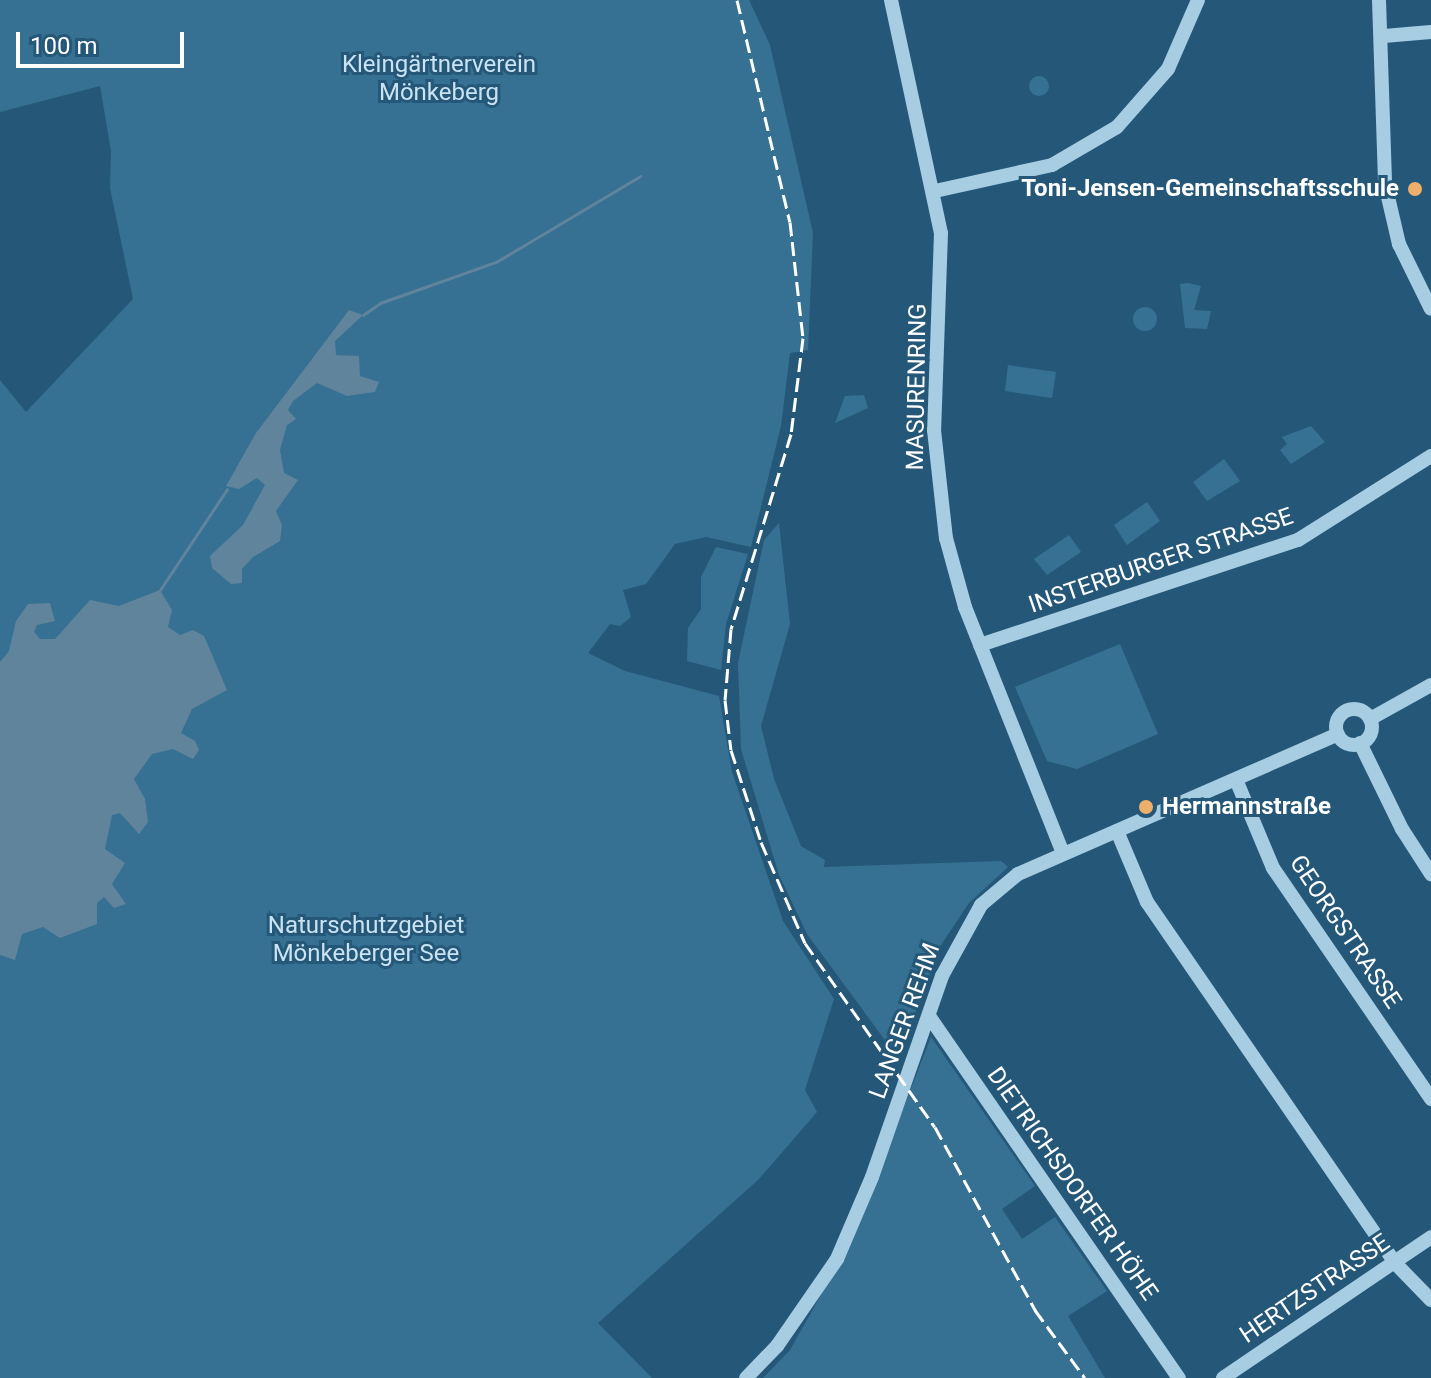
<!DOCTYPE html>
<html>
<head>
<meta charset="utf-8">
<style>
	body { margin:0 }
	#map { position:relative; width:1431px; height:1378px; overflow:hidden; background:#255878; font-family:Roboto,sans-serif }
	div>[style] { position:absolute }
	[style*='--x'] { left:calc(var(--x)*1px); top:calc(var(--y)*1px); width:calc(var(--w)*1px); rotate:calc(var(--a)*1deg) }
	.green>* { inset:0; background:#367193 }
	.round { border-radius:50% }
	.water>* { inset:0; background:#5f849b }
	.stream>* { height:3px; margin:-1.5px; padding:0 1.5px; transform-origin:1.5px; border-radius:1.5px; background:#5f849b }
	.minor>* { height:14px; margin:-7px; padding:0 7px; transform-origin:7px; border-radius:7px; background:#a7cde3 }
	.minor>.ring { margin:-7px; padding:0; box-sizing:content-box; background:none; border:14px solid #a7cde3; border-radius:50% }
	.rail>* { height:3px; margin-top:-1.5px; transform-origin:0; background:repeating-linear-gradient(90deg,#fff 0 14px,transparent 0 20px) }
	.dots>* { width:22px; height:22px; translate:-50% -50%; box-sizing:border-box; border:4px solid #255878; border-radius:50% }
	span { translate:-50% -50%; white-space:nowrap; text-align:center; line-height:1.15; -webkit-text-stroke:6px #255878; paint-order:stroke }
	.park-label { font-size:24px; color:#c9e3f3 }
	.poi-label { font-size:24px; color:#fff; font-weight:700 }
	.right { translate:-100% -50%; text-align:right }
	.left { translate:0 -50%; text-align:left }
	.street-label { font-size:24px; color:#fff }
	.scale { position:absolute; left:16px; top:32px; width:168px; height:36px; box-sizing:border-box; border:4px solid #fff; border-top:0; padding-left:10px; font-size:24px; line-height:28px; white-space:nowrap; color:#fff; -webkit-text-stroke:6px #255878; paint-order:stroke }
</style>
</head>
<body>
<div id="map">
	<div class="green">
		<div style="clip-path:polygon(0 0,749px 0,770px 45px,813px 233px,808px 350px,790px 353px,781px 426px,751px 547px,706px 537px,675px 544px,646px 584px,623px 590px,631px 617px,620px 626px,610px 624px,588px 653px,625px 671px,719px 696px,732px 772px,783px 921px,834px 999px,805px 1090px,817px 1112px,758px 1180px,598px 1323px,652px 1378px,0 1378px,0 380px,26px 412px,133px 299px,110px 188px,111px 151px,100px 86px,0 112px)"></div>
		<div class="round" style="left:1029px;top:76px;width:20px;height:20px"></div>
		<div style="clip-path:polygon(1188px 283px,1201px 286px,1194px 310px,1211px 311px,1207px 329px,1185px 328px,1180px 284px)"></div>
		<div class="round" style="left:1133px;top:307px;width:24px;height:24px"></div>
		<div style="clip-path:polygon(1008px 365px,1056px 372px,1052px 398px,1005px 391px)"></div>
		<div style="clip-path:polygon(864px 395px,868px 408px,835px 423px,845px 396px)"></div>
		<div style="clip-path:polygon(1311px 426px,1325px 442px,1291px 464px,1280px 450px,1287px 444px,1282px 437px)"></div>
		<div style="clip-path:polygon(1224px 459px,1240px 481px,1207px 501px,1193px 482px)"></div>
		<div style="clip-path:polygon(1147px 502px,1160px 521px,1127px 545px,1114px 525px)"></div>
		<div style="clip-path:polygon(779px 523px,790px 624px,761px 726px,774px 779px,801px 846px,825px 860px,824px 867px,1001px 861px,1008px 867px,969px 903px,941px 945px,898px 1058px,807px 934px,779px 875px,741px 749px,738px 663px,764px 540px)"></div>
		<div style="clip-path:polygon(1069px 535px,1081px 552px,1047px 575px,1034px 559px)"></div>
		<div style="clip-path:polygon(716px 547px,748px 554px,726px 624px,721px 670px,687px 661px,688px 628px,701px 609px,701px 577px)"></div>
		<div style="clip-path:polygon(1120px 644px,1158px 734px,1077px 769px,1047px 761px,1015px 687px)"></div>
		<div style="clip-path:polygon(931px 1037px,1035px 1186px,1002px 1209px,1022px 1239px,1055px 1217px,1107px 1291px,1068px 1316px,1105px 1378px,763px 1378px,790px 1350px,852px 1240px)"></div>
	</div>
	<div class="water">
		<div style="clip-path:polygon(349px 310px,363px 315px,335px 341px,336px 355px,359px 356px,360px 376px,379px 382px,375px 392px,347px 396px,317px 383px,293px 401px,288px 410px,296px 419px,287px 425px,280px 450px,284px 473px,298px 480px,276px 511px,282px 525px,280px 541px,253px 557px,242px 569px,242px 583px,231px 584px,212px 568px,210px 556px,243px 525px,265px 485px,257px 478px,239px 489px,226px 486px,256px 433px)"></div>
		<div style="clip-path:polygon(160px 590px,172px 610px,168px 627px,180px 635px,193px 630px,204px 636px,227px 690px,192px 709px,181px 733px,195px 741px,199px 750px,193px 759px,173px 749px,152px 754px,134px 779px,145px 799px,148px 822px,139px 834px,120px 813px,112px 815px,105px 849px,125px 863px,112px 884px,126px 904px,114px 908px,104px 897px,97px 903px,97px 924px,60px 938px,43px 927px,22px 934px,15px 960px,0 955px,0 662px,9px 651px,16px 621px,28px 604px,50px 603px,55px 621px,37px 625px,34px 632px,40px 639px,55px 639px,90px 600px,119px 606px)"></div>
	</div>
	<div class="stream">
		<div style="--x:363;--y:315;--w:21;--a:-35"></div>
		<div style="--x:380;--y:303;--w:123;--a:-19.5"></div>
		<div style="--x:496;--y:262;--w:168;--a:-30.8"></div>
		<div style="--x:160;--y:590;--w:121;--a:-56.4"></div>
	</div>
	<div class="minor">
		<div style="--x:891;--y:0;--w:238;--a:77.9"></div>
		<div style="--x:941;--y:233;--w:197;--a:92"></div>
		<div style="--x:934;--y:430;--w:109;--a:83.7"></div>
		<div style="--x:946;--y:538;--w:72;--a:74.6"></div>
		<div style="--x:965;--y:607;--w:265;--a:68.3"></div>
		<div style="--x:1379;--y:0;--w:184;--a:88.1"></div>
		<div style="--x:1385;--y:184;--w:62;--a:76.9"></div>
		<div style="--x:1399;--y:244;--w:72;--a:63.8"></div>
		<div style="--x:1384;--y:36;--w:47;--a:-4.9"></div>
		<div style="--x:935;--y:191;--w:120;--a:-12.5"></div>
		<div style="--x:1052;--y:165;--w:75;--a:-30.3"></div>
		<div style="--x:1117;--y:127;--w:77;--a:-48.7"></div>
		<div style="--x:1168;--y:69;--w:75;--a:-66.5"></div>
		<div style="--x:980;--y:645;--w:335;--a:-18.3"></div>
		<div style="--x:1298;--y:540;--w:157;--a:-32.3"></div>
		<div class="ring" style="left:1336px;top:709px;width:22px;height:22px"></div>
		<div style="--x:1370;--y:719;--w:70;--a:-29.1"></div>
		<div style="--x:1360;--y:743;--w:96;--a:64"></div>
		<div style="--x:1402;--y:829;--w:54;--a:57.2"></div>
		<div style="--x:1237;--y:782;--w:93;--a:67.3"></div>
		<div style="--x:1273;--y:868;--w:280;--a:55.6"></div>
		<div style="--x:1117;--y:831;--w:77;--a:67.1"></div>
		<div style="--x:1147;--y:902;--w:437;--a:55.5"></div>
		<div style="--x:1394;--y:1262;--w:53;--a:45.8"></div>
		<div style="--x:929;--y:1016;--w:440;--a:55.4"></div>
		<div style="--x:746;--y:1378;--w:45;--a:-45.9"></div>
		<div style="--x:777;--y:1346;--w:106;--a:-55.4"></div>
		<div style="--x:837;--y:1259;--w:89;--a:-66.9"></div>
		<div style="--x:872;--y:1177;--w:213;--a:-70.8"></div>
		<div style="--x:942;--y:976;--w:81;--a:-61.2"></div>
		<div style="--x:981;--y:905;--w:48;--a:-40"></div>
		<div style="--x:1018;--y:874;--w:349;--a:-23.6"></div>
		<div style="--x:1223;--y:1378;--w:251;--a:-34.1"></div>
	</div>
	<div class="rail">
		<div style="--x:737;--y:0;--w:228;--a:76.6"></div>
		<div style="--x:790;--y:222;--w:117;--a:83.6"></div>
		<div style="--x:803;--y:338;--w:97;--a:97.1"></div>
		<div style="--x:791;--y:434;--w:204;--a:107.1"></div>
		<div style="--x:731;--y:629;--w:71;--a:94.8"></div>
		<div style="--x:725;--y:700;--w:50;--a:83.2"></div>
		<div style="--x:731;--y:750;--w:97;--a:71.9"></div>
		<div style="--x:761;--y:842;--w:110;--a:66.5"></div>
		<div style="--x:805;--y:943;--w:225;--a:54.8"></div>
		<div style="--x:935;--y:1127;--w:209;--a:61.3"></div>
		<div style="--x:1035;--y:1310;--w:84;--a:53.7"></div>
	</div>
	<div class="dots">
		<div style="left:1415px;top:189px;background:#ecb06c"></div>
		<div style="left:1146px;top:807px;background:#ecb06c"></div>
	</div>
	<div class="park-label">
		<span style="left:439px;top:79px">Kleingärtnerverein<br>Mönkeberg</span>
		<span style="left:366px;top:940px">Naturschutzgebiet<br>Mönkeberger See</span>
	</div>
	<div class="poi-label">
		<span class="right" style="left:1399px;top:189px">Toni-Jensen-Gemeinschaftsschule</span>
		<span class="left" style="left:1162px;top:807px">Hermannstraße</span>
	</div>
	<div class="street-label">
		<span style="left:917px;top:387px;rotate:-89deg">MASURENRING</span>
		<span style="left:1161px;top:561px;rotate:-19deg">INSTERBURGER STRASSE</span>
		<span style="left:1345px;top:932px;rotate:56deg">GEORGSTRASSE</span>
		<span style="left:905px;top:1021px;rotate:-70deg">LANGER REHM</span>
		<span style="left:1072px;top:1184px;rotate:55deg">DIETRICHSDORFER HÖHE</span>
		<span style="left:1315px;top:1289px;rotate:-34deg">HERTZSTRASSE</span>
	</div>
	<div class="scale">100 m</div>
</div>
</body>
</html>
